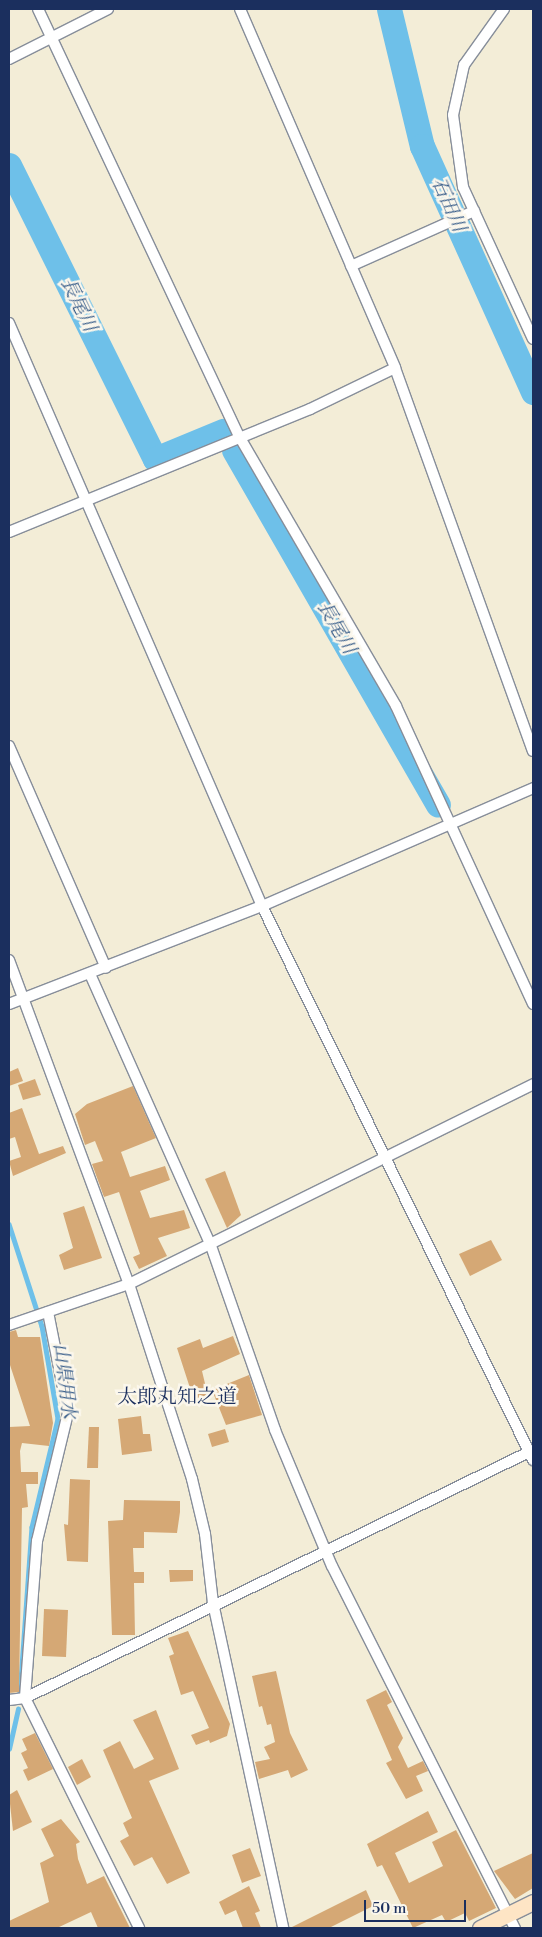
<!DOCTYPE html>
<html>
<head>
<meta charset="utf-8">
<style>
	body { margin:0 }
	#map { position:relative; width:542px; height:1937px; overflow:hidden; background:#f3edd7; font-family:"Libre Bodoni","Noto Serif JP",serif }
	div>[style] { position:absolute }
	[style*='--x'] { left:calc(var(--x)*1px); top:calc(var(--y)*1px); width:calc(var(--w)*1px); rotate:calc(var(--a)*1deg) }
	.stream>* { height:4.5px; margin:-2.25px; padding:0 2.25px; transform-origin:2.25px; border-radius:2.25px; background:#6ec0e9 }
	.river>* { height:25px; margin:-12.5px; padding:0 12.5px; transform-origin:12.5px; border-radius:12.5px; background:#6ec0e9 }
	.building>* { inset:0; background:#d5a875 }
	.roads { filter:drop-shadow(1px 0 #878e9a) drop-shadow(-1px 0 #878e9a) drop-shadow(0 1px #878e9a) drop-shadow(0 -1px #878e9a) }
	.street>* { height:10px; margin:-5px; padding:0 5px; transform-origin:5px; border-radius:5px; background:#fff }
	.secondary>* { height:15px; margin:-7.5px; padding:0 7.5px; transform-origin:7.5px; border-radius:7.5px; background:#fee5c5 }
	span { translate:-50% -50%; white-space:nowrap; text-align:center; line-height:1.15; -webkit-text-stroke:5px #fbf7ec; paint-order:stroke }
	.water-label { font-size:19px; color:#345a88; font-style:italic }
	.quarter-label { font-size:20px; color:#1b2f5e }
	.frame { position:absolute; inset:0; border:10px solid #1b2f5e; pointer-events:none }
	.scale { position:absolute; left:364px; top:1900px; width:102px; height:22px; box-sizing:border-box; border:2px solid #1b2f5e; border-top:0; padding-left:6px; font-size:15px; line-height:18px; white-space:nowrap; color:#1b2f5e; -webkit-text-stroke:4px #fbf7ec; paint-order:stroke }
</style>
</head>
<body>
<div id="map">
	<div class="stream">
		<div style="--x:9;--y:1224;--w:107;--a:72.1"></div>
		<div style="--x:42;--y:1326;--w:94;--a:80.2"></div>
		<div style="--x:58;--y:1419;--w:111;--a:103.5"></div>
		<div style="--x:32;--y:1527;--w:166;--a:94.1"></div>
		<div style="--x:9;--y:1749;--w:41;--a:-77.3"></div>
	</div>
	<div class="river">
		<div style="--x:389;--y:9;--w:141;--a:76.5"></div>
		<div style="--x:422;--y:146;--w:270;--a:65.7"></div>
		<div style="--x:9;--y:165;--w:328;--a:63.6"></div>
		<div style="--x:155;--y:459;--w:74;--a:-22.4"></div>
		<div style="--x:234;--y:450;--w:409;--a:60.1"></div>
	</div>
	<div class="building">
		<div style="clip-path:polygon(18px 1068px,23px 1081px,9px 1086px,9px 1072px)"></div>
		<div style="clip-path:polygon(35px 1079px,41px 1095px,23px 1100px,18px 1085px)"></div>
		<div style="clip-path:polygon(133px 1086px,156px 1138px,121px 1152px,130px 1177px,165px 1166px,170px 1180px,140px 1191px,150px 1218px,184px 1210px,190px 1228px,158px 1238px,167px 1256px,139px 1269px,133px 1257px,140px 1254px,119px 1192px,104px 1197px,92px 1164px,103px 1161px,95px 1141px,85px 1145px,75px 1114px,87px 1104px)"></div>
		<div style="clip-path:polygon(22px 1108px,39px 1154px,63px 1146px,66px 1153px,13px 1176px,9px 1161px,21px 1157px,15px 1137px,9px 1139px,9px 1113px)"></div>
		<div style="clip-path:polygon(225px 1171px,241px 1215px,227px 1228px,205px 1179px)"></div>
		<div style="clip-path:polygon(84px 1206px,102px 1258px,64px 1270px,59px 1255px,73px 1248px,63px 1213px)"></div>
		<div style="clip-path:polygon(491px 1240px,502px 1260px,470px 1276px,459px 1254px)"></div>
		<div style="clip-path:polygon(16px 1330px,18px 1337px,40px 1337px,53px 1423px,49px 1446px,22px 1443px,20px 1451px,21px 1472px,38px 1472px,38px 1484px,26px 1484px,28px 1507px,22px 1508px,19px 1692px,9px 1693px,9px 1427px,30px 1426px,9px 1362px,9px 1332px)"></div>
		<div style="clip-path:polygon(233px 1336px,240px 1354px,202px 1371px,208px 1396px,188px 1400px,185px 1389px,190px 1388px,177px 1348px,200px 1339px,203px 1348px)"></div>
		<div style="clip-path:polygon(249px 1375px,262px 1415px,226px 1425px,212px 1390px)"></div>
		<div style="clip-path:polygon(141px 1416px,143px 1434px,150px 1434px,152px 1451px,122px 1455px,118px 1419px)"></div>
		<div style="clip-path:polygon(89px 1427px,99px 1427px,98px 1468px,87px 1468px)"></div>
		<div style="clip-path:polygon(225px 1429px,229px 1442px,212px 1447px,208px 1434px)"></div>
		<div style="clip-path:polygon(70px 1479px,90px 1480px,88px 1562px,67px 1561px,64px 1524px,68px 1525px)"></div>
		<div style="clip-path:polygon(124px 1500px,180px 1501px,180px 1512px,177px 1533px,144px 1532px,144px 1548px,133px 1548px,134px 1572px,144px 1572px,144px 1583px,134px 1583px,135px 1635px,112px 1635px,108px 1521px,123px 1520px)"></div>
		<div style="clip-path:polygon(169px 1570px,193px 1570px,193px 1581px,170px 1582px)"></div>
		<div style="clip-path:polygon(44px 1609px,68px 1610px,66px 1657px,42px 1656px)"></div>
		<div style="clip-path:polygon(188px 1631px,230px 1724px,227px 1736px,210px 1743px,209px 1740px,196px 1745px,191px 1735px,209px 1728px,193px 1691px,181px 1695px,169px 1656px,174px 1654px,168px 1638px)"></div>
		<div style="clip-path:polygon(276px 1671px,290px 1733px,308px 1770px,291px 1778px,288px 1770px,259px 1779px,255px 1762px,270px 1759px,264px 1747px,275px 1742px,271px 1724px,267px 1725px,262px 1706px,259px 1707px,252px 1676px)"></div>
		<div style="clip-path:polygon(386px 1690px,392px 1702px,387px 1705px,403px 1738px,398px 1747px,408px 1768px,423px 1761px,428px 1771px,416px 1776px,423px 1791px,406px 1799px,386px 1763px,392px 1760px,366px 1700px)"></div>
		<div style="clip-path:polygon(156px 1710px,179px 1769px,149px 1781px,190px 1873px,167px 1884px,152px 1857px,134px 1866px,120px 1841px,129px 1836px,123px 1823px,132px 1818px,103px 1750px,120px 1741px,134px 1769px,154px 1759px,133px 1720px)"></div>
		<div style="clip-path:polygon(35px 1733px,53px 1769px,28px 1781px,23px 1770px,28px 1768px,21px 1753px,27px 1750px,22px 1739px)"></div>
		<div style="clip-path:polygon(82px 1759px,91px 1777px,77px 1785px,68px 1767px)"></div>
		<div style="clip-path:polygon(17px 1790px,32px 1822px,13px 1831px,9px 1795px)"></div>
		<div style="clip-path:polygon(428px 1811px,438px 1832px,395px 1853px,409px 1883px,443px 1866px,432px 1842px,456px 1830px,496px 1908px,469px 1921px,465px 1913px,446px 1922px,442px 1915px,413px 1928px,382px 1865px,377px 1867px,367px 1844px)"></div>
		<div style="clip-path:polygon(61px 1819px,80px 1842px,76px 1844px,78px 1859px,87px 1884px,104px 1876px,130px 1928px,98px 1928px,91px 1912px,57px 1928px,9px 1928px,9px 1921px,49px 1902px,40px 1863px,54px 1856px,41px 1829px)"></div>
		<div style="clip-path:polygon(250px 1848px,261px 1876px,242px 1883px,232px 1855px)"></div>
		<div style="clip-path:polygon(533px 1853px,533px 1888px,515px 1899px,494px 1871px)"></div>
		<div style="clip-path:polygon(249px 1886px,260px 1911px,255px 1913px,261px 1928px,243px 1928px,236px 1910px,225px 1915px,219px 1902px)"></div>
		<div style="clip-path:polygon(366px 1890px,373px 1906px,329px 1928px,290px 1928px)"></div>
	</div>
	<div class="roads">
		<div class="street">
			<div style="--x:38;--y:9;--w:472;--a:64.8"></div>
			<div style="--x:239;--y:436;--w:312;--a:59.8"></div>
			<div style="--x:396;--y:706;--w:328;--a:65.3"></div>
			<div style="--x:240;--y:9;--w:391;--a:66.6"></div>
			<div style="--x:395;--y:368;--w:407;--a:70.2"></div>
			<div style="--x:504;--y:9;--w:69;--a:125.5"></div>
			<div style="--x:464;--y:65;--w:51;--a:102.4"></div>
			<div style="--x:453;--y:115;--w:73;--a:82.1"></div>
			<div style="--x:463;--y:187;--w:167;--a:65.3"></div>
			<div style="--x:9;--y:59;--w:111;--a:-26.8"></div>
			<div style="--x:351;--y:266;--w:135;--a:-24.1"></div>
			<div style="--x:9;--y:323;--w:636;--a:66.54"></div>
			<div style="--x:262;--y:906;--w:617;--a:63.93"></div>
			<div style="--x:9;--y:532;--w:325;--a:-22.2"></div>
			<div style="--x:310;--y:409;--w:94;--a:-25.8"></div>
			<div style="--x:9;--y:746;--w:242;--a:66.4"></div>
			<div style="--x:9;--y:960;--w:346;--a:69.7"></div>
			<div style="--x:129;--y:1284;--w:205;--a:72.1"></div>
			<div style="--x:192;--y:1479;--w:57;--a:76.7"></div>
			<div style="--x:205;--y:1534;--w:69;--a:83.4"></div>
			<div style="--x:213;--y:1603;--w:332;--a:77.8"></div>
			<div style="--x:90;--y:974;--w:295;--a:66"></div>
			<div style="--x:210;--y:1243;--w:198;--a:70.8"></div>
			<div style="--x:275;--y:1430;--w:147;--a:67.3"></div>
			<div style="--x:332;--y:1566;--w:406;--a:63.2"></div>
			<div style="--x:9;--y:1004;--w:271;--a:-21.2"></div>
			<div style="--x:262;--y:906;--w:296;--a:-23.5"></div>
			<div style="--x:48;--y:1312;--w:103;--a:78.8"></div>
			<div style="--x:68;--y:1413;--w:132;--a:103.6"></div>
			<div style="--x:37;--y:1541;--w:157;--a:94.4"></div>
			<div style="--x:25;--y:1698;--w:257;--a:63.6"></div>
			<div style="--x:9;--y:1325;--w:127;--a:-18.9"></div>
			<div style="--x:129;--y:1284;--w:451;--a:-26.3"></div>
			<div style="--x:9;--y:1700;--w:16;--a:-7"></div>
			<div style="--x:25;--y:1698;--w:565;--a:-26.02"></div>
		</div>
		<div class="secondary">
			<div style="--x:480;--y:1928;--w:59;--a:-26.1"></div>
		</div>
	</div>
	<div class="water-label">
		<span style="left:448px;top:205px;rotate:66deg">石田川</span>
		<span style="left:78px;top:305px;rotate:64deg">長尾川</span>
		<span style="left:336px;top:628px;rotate:60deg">長尾川</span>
		<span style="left:64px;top:1381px;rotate:83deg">山県用水</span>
	</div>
	<div class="quarter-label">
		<span style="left:177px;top:1397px">太郎丸知之道</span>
	</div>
	<div class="frame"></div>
	<div class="scale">50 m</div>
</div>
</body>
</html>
